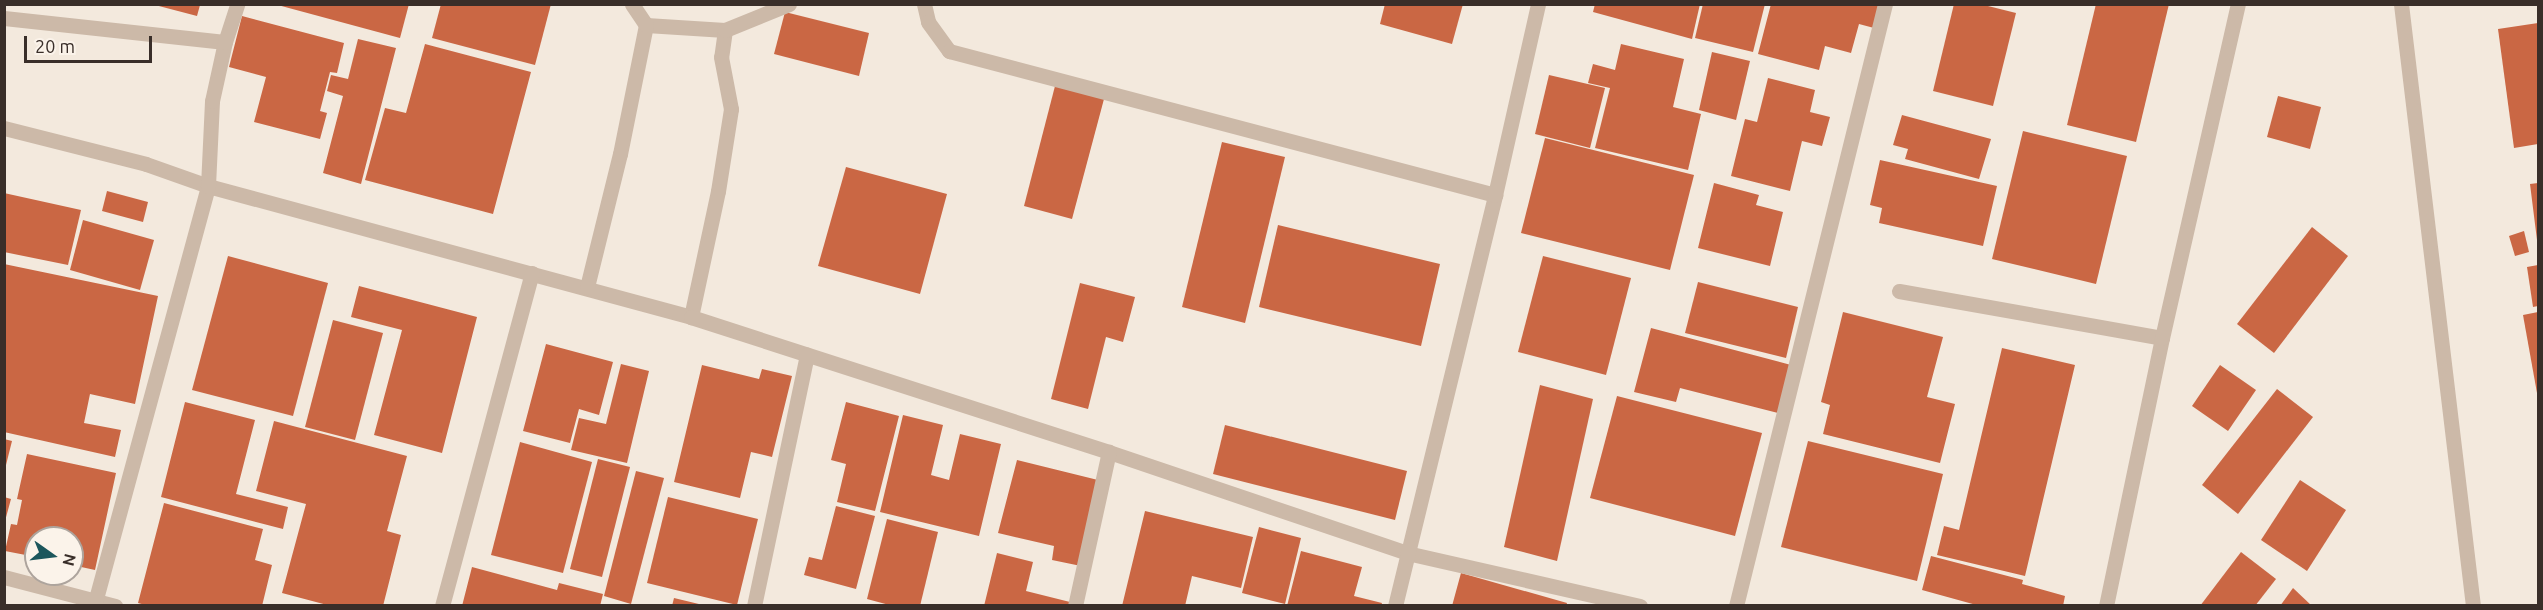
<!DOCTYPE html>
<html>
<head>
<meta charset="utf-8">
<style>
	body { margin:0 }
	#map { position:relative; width:2543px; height:610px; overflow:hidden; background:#f3e9dd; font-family:Ubuntu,sans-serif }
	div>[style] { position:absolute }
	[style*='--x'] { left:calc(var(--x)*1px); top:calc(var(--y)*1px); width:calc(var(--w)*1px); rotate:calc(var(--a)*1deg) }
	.building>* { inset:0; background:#ca6744 }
	.minor>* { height:15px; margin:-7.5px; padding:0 7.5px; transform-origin:7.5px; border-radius:7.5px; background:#ccb9a8 }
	span { translate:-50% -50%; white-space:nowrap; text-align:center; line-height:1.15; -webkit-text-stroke:6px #fbf3ea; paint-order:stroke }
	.frame { position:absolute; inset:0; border:6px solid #392e29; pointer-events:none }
	.north { position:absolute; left:24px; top:526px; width:60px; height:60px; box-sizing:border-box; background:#fbf3ea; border:2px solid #ada49d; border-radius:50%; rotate:104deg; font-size:16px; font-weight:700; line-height:24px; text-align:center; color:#392e29 }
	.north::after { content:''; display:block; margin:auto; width:21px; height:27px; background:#1c565c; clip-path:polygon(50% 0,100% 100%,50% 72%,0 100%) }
	.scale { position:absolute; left:24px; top:36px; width:128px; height:27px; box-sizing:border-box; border:3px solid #392e29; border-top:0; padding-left:8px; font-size:18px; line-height:21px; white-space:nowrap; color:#392e29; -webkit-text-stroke:4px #fbf3ea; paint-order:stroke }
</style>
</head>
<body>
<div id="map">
	<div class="building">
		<div style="clip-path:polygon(274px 4px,409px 4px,400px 38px)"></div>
		<div style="clip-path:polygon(441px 4px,551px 4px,535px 65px,432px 38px)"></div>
		<div style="clip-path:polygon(1385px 4px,1463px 4px,1452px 44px,1380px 24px)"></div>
		<div style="clip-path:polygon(1595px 4px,1700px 4px,1692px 39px,1593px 12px)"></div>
		<div style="clip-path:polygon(1703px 4px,1765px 4px,1753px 52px,1695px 38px)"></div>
		<div style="clip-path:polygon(1771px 4px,1881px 4px,1874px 28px,1859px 24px,1851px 53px,1825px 46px,1819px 70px,1758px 54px)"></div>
		<div style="clip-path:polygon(1954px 4px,1980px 4px,2016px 13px,1993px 106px,1933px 91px)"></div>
		<div style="clip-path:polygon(2096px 4px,2169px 4px,2136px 142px,2067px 125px)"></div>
		<div style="clip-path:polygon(155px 5px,200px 5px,197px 16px)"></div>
		<div style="clip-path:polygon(785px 12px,869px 33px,859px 76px,774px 54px)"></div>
		<div style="clip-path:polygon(242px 16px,344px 43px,337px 73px,330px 72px,320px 111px,327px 113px,320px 139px,254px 122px,266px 77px,229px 67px)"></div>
		<div style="clip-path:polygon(2538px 23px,2538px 144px,2514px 148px,2498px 29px)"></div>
		<div style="clip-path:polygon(358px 39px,396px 48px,361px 184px,323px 173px,343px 96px,327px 91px,331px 75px,348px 79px)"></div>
		<div style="clip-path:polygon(425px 44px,531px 72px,493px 214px,365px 180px,385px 108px,406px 113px)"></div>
		<div style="clip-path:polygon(1621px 44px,1684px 59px,1673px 107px,1701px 114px,1688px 170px,1595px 148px,1610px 88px,1588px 83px,1593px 64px,1615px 70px)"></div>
		<div style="clip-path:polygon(1712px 52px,1750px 61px,1736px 120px,1699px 110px)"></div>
		<div style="clip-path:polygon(1549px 75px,1605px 88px,1590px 148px,1535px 134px)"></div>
		<div style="clip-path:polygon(1768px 78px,1815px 90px,1810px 112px,1830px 117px,1822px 146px,1802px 141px,1790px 191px,1731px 176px,1745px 119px,1757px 122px)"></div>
		<div style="clip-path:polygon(1055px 86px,1104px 99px,1072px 219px,1024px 206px)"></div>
		<div style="clip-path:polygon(2278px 96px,2321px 107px,2310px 149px,2267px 137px)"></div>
		<div style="clip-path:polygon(1902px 115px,1991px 139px,1979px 179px,1905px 159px,1908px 149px,1893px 145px)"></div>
		<div style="clip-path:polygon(2023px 131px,2127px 156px,2096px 284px,1992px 259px)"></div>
		<div style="clip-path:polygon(1545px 138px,1694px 175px,1670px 270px,1521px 233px)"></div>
		<div style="clip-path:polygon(1222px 142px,1285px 157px,1245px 323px,1182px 307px)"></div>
		<div style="clip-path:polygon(1880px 160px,1997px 186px,1983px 246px,1879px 223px,1882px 208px,1870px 205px)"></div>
		<div style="clip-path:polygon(846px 167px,947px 194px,920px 294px,818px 266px)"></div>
		<div style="clip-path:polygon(1714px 183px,1759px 195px,1756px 205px,1783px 212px,1770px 266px,1698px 248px)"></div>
		<div style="clip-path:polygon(2538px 183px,2538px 240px,2537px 240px,2530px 184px)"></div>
		<div style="clip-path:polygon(107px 191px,148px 202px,143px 222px,102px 211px)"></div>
		<div style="clip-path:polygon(4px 193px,81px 210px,68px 265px,4px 252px)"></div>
		<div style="clip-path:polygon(83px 220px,154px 240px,140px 290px,70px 270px)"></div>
		<div style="clip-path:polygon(1278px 225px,1440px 264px,1421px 346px,1259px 307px)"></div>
		<div style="clip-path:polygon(2312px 227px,2348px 256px,2274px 353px,2237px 324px)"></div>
		<div style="clip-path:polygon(2524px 231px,2529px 252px,2515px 256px,2509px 236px)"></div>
		<div style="clip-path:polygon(228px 256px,328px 283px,293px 416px,192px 390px)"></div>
		<div style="clip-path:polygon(1543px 256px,1631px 278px,1606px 375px,1518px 352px)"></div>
		<div style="clip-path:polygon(4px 264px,158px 296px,135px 404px,90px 394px,84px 423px,121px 430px,115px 457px,4px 432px)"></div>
		<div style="clip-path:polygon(2538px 265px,2538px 306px,2533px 307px,2527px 267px)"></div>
		<div style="clip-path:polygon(1698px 282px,1798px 307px,1786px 358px,1685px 333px)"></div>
		<div style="clip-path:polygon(1080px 283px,1135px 297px,1123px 342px,1106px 337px,1088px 409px,1051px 399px)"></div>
		<div style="clip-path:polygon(359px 286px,477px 317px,442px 453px,374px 435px,402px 330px,351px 317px)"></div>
		<div style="clip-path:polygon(1843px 312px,1943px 337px,1927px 397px,1955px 404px,1940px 463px,1823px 434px,1830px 405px,1821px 402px)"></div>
		<div style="clip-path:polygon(2538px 312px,2538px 393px,2537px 393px,2523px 315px)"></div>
		<div style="clip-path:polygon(333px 320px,383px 333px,355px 440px,305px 427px)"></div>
		<div style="clip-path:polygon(1651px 328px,1791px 365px,1778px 413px,1680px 388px,1676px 402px,1634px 392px)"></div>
		<div style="clip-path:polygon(546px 344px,613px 362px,599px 415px,579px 409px,570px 443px,523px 431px)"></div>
		<div style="clip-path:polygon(2002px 348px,2075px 365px,2025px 576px,1937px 555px,1944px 526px,1959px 530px)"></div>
		<div style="clip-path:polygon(621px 364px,649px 371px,627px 463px,571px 450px,579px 418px,606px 424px)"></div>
		<div style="clip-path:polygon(702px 365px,759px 379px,762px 369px,792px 376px,772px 457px,751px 452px,740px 498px,674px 482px)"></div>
		<div style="clip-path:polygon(2220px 365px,2256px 390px,2228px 431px,2192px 406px)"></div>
		<div style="clip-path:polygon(1540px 385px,1593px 399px,1557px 561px,1504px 547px)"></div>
		<div style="clip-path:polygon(2277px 389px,2313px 417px,2238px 514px,2202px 485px)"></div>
		<div style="clip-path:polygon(1617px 396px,1762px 433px,1735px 536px,1590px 498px)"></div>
		<div style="clip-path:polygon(185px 402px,255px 420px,236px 494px,288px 507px,283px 529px,161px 497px)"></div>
		<div style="clip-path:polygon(846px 402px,899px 416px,875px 511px,837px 502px,846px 464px,831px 460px)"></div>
		<div style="clip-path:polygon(903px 415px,943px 425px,931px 475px,949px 480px,960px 434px,1001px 444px,979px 536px,880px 512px)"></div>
		<div style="clip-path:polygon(274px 421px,407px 456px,387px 531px,401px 535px,383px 606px,331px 606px,282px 593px,306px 504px,256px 491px)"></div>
		<div style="clip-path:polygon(1225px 425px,1407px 471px,1395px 520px,1213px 474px)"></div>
		<div style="clip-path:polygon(4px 439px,12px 441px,5px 469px,4px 469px)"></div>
		<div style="clip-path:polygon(1808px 441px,1943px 474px,1917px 581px,1781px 547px)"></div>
		<div style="clip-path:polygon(520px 442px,592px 462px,563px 573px,491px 555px)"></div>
		<div style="clip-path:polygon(27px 454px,116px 473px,95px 570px,72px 565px,72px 538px,36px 538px,36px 557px,5px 551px,11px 524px,17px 525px,22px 500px,17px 499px)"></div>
		<div style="clip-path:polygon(598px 459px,630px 467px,602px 577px,570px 569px)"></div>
		<div style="clip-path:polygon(1017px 460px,1102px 481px,1081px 566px,1052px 560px,1054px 546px,998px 533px)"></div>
		<div style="clip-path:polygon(636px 471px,664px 478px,631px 604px,604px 596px)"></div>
		<div style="clip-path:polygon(2300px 480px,2346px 510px,2307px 571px,2261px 540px)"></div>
		<div style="clip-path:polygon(4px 497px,11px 499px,5px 521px,4px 521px)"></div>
		<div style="clip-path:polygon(668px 497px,758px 519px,737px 605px,647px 583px)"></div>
		<div style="clip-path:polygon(164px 503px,263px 529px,255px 560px,272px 565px,262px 606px,149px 606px,138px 603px)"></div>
		<div style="clip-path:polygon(836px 506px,875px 516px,856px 589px,804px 575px,809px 557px,822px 560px)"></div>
		<div style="clip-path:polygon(1145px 511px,1253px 537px,1241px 588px,1192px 576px,1185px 606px,1122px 606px)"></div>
		<div style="clip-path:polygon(887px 519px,938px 532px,920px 606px,893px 606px,867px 599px)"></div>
		<div style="clip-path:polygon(1259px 527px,1301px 538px,1285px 604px,1242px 593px)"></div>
		<div style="clip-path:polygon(1301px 551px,1362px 567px,1354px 596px,1382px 603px,1381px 606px,1287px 606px)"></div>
		<div style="clip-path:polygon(2241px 552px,2276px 579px,2255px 606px,2200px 606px)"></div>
		<div style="clip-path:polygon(997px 553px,1033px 562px,1026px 591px,1074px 603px,1074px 606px,984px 606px)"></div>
		<div style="clip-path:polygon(1931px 556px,2023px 580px,2022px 584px,2065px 596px,2063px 606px,1980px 606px,1922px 590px)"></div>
		<div style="clip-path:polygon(472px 567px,557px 590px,559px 583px,603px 594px,600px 606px,462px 606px)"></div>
		<div style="clip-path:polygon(1461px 573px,1567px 603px,1566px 606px,1452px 606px)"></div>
		<div style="clip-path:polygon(2293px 588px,2312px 606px,2280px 606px)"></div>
		<div style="clip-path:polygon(674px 598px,703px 605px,702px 606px,672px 606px)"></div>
	</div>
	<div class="minor">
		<div style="--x:924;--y:4;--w:18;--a:77"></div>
		<div style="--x:928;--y:22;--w:36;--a:54"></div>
		<div style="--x:949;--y:51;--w:565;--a:14.77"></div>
		<div style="--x:2401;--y:4;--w:606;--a:83.18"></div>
		<div style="--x:4;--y:18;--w:222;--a:6.2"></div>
		<div style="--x:646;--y:25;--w:79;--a:3.6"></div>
		<div style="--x:725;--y:30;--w:27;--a:98"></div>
		<div style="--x:721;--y:57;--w:53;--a:79.1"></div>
		<div style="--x:731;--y:109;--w:83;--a:99"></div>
		<div style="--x:718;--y:191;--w:129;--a:102.1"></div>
		<div style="--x:725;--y:30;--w:69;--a:-22.1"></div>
		<div style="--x:4;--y:128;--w:146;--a:14.2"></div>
		<div style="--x:146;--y:164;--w:66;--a:19.5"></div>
		<div style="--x:208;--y:186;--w:500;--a:15.17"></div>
		<div style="--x:691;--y:317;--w:439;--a:17.9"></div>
		<div style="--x:1109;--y:452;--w:315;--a:18.7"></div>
		<div style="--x:1407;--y:553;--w:239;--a:12.8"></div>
		<div style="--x:587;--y:287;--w:137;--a:-76.1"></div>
		<div style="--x:620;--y:154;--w:132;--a:-78.6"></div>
		<div style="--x:646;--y:25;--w:25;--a:-124"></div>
		<div style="--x:1899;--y:291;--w:267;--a:10.1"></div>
		<div style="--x:4;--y:577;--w:115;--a:14.6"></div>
		<div style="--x:94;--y:606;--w:435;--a:-74.8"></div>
		<div style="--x:208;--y:186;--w:85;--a:-87.3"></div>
		<div style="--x:212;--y:101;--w:60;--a:-77.6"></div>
		<div style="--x:225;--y:42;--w:40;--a:-72"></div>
		<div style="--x:442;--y:606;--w:345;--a:-74.9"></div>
		<div style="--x:754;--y:606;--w:257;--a:-78.1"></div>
		<div style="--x:1075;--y:606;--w:158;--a:-77.6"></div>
		<div style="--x:1395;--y:606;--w:423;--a:-76.3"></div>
		<div style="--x:1495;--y:195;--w:196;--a:-77.3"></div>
		<div style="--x:1736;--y:606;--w:620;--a:-76.1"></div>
		<div style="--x:2106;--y:606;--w:274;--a:-78.2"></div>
		<div style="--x:2162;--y:338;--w:343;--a:-77.2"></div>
	</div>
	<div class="frame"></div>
	<div class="north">N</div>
	<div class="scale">20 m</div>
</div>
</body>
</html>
